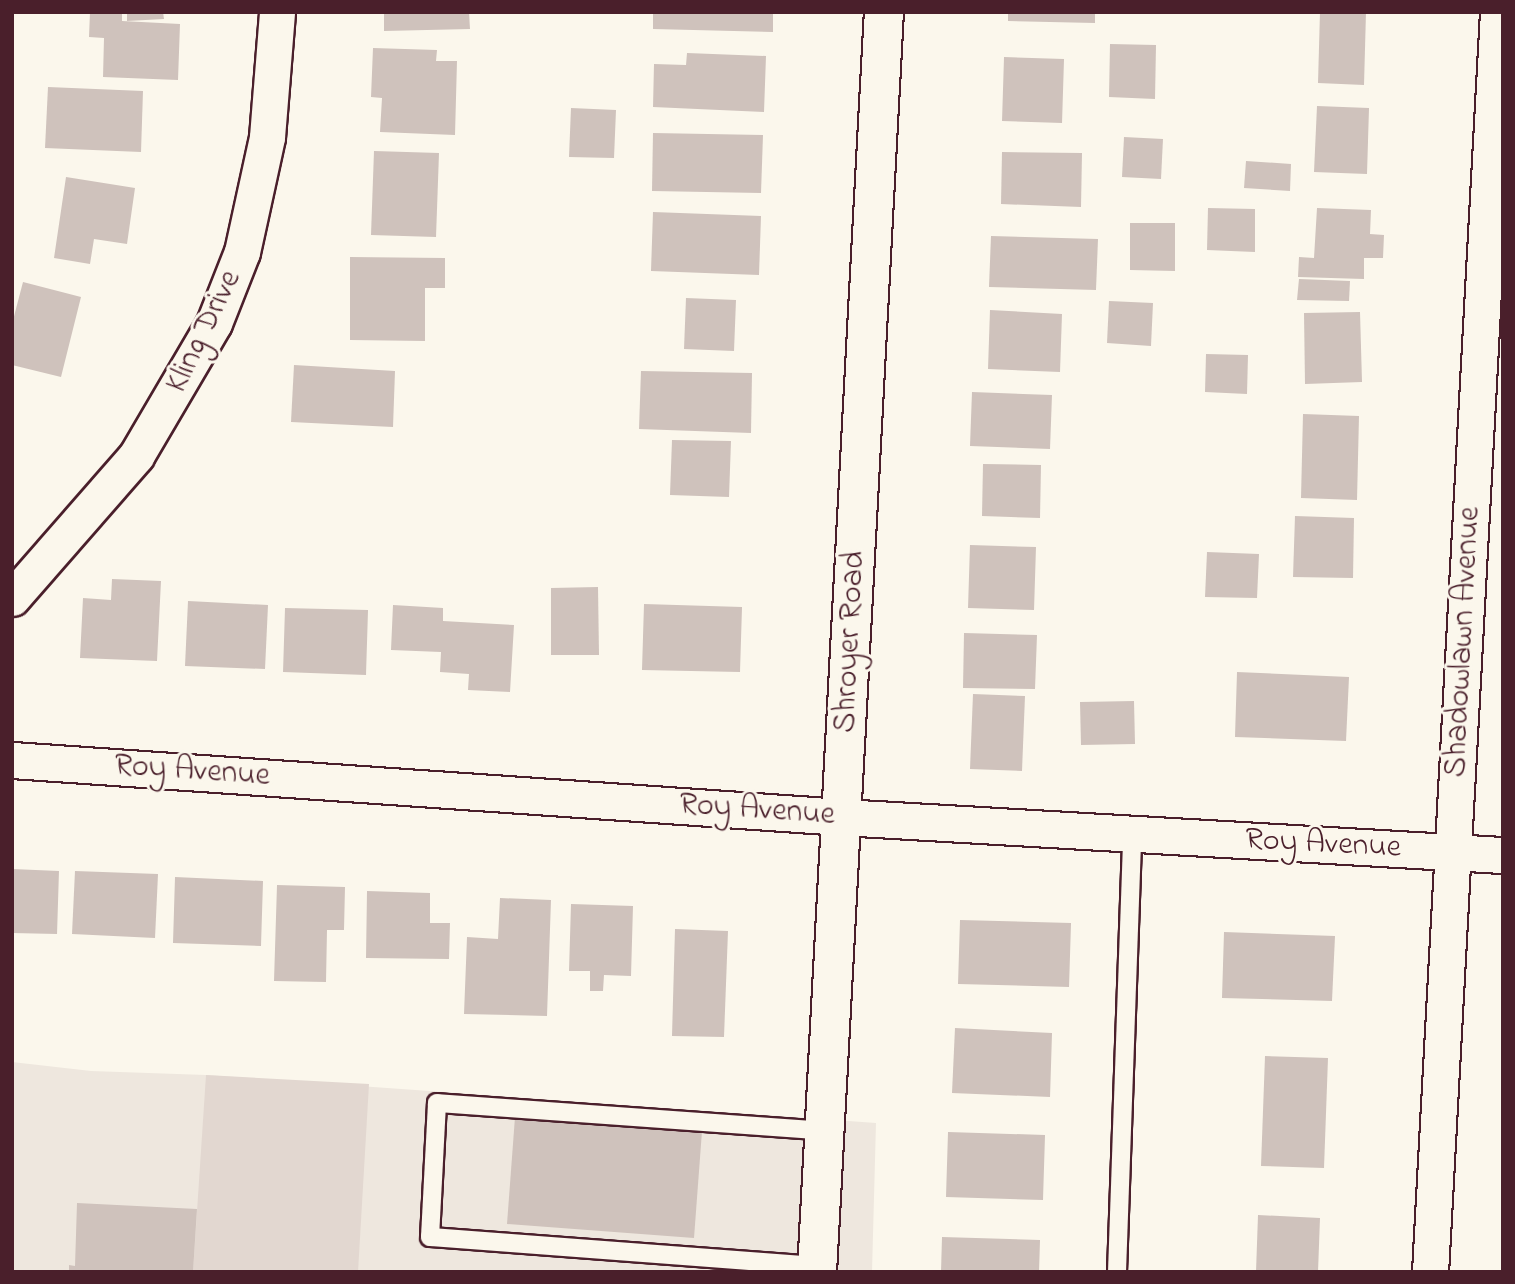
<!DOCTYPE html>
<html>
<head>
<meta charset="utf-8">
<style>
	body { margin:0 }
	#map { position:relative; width:1515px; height:1284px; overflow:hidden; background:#fbf7ec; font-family:"Indie Flower",sans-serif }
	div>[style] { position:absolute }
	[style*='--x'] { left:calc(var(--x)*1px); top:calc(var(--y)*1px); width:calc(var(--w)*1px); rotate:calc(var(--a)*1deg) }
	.built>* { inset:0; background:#eee7de }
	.green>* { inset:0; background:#e2d7d0 }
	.building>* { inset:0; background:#cfc2bc }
	.roads { filter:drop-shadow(2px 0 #4a1f2b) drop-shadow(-2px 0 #4a1f2b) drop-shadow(0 2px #4a1f2b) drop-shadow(0 -2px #4a1f2b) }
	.service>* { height:18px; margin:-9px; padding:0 9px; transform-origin:9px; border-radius:9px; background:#fbf7ec }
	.minor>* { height:35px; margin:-17.5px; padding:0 17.5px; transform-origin:17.5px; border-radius:17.5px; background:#fbf7ec }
	.secondary>* { height:38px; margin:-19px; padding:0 19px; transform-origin:19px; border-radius:19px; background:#fbf7ec }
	span { translate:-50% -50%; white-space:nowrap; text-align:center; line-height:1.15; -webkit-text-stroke:6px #fbf7ec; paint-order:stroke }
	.street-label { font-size:32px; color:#4a1f2b }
	.frame { position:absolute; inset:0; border:14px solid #4a1f2b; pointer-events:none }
</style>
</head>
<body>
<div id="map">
	<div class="built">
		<div style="clip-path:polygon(12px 1062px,91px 1071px,206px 1075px,876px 1123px,872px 1272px,12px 1272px)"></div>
	</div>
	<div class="green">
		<div style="clip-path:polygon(206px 1075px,369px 1084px,358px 1272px,193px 1272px)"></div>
	</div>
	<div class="building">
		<div style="clip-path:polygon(90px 12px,122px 12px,122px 21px,180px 24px,178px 80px,103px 77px,104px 38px,89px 37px)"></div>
		<div style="clip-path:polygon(127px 12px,163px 12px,164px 19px,127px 21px)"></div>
		<div style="clip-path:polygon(384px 12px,469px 12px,470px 29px,384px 31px)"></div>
		<div style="clip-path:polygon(653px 12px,773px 12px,773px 32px,653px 29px)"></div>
		<div style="clip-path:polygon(1008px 12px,1095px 12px,1095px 23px,1008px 21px)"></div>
		<div style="clip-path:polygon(1320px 12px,1366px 12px,1364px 85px,1318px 83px)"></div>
		<div style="clip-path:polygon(1110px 44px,1156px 45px,1155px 99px,1109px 97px)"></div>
		<div style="clip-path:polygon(373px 48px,437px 50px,436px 61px,457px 61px,455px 135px,380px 132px,382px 98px,371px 97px)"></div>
		<div style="clip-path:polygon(687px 53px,766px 56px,764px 112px,653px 107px,654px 64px,686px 65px)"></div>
		<div style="clip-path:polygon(1004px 57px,1064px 59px,1062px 123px,1002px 121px)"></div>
		<div style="clip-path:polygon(48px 87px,143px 91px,141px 152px,45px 148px)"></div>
		<div style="clip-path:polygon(1317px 106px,1369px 108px,1367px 174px,1314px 172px)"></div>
		<div style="clip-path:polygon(571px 108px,616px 110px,614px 158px,569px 157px)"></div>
		<div style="clip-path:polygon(653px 133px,763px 135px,761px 193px,652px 191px)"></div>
		<div style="clip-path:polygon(1124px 137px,1163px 139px,1161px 179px,1122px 177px)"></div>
		<div style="clip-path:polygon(374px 151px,439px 153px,436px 237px,371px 235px)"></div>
		<div style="clip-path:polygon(1002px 152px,1082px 153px,1081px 207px,1001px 204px)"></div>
		<div style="clip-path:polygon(1246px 161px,1291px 164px,1290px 191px,1244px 188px)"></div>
		<div style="clip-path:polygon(66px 177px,135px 188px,127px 244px,94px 239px,90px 264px,54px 258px)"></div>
		<div style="clip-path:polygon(1208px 208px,1255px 209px,1255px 252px,1207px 250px)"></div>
		<div style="clip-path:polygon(1317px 208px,1371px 210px,1370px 234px,1384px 235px,1383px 258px,1364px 258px,1364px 279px,1298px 277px,1299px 257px,1314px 258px)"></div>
		<div style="clip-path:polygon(653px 212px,761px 216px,759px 275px,651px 271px)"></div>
		<div style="clip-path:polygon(1130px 223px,1175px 223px,1175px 271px,1130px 270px)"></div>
		<div style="clip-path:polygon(991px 236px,1098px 239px,1096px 290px,989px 287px)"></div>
		<div style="clip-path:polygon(350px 257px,445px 258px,445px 288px,425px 288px,425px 341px,350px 340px)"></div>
		<div style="clip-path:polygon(1299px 279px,1350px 281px,1349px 301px,1297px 300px)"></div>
		<div style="clip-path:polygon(23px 282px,81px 297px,61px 377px,12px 365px,12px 324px)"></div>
		<div style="clip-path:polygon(686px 298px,736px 300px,734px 351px,684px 349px)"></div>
		<div style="clip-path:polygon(1109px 301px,1153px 303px,1151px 346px,1107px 343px)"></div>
		<div style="clip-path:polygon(990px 310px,1062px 314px,1060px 372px,988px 369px)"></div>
		<div style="clip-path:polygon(1360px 312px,1362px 382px,1305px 384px,1304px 313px)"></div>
		<div style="clip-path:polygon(1206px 354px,1248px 355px,1247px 394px,1205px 392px)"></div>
		<div style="clip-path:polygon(294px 365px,395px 371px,393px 427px,291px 422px)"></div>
		<div style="clip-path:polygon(641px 371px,752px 373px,751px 433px,639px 429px)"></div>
		<div style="clip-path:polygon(972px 392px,1052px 395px,1050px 449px,970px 446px)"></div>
		<div style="clip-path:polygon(1303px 414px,1359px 416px,1357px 500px,1301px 498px)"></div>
		<div style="clip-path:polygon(672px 440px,731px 441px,729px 497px,670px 495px)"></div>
		<div style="clip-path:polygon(983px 464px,1041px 465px,1040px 518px,982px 516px)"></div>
		<div style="clip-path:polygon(1295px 516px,1354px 518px,1353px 578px,1293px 577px)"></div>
		<div style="clip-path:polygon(970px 545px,1036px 547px,1034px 610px,968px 608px)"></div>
		<div style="clip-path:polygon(1207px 552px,1259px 554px,1257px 598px,1205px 597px)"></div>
		<div style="clip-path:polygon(112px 579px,161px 581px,157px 661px,80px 658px,83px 598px,111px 600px)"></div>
		<div style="clip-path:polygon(598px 587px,599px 655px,551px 655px,551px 588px)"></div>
		<div style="clip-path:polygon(188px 601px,268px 605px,265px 669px,185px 666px)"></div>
		<div style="clip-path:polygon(644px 604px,742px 607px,740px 672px,642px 670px)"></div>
		<div style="clip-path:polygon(393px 605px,443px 608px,443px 621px,514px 625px,510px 692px,468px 690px,469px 674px,440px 672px,441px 652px,391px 650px)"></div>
		<div style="clip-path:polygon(285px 608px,368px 610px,366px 675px,283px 672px)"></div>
		<div style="clip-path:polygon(964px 633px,1037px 635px,1035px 689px,963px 688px)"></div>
		<div style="clip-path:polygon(1237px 672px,1349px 677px,1346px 741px,1235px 737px)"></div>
		<div style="clip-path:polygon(973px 694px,1025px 696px,1022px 771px,970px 769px)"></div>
		<div style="clip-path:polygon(1134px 701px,1135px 744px,1081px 745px,1080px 702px)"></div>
		<div style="clip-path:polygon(12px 869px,59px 871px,57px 934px,12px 933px)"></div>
		<div style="clip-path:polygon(75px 871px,158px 874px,155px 938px,72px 934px)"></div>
		<div style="clip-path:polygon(175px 877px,263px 881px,261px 946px,173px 943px)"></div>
		<div style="clip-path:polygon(277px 885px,345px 887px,344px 930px,327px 930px,326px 982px,274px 981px)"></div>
		<div style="clip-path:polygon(367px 891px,430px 893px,430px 923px,450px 923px,449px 959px,366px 958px)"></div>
		<div style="clip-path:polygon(500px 898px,551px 900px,547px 1016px,464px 1014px,467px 937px,498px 939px)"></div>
		<div style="clip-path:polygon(571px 904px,633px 906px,631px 976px,604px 975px,603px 991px,590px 991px,590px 971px,569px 971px)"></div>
		<div style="clip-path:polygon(960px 920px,1071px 923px,1069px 987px,958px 984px)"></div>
		<div style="clip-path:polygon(675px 929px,728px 931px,724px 1037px,672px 1036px)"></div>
		<div style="clip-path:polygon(1224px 932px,1335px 936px,1332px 1001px,1222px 998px)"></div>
		<div style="clip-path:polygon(955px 1028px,1052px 1033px,1050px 1097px,952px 1093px)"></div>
		<div style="clip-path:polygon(1265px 1056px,1328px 1058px,1324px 1168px,1261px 1166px)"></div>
		<div style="clip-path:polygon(515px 1117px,702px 1131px,694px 1238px,507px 1224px)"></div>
		<div style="clip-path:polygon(948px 1132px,1045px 1135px,1043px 1200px,946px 1197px)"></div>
		<div style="clip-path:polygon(77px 1203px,197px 1209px,193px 1272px,69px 1272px,69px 1265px,75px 1266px)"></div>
		<div style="clip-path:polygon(1258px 1215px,1320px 1218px,1318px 1272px,1256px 1272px)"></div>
		<div style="clip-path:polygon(942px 1237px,1040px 1240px,1039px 1272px,941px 1272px)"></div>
	</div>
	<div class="roads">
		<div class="service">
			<div style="--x:817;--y:1266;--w:388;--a:-175.7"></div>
			<div style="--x:430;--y:1237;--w:134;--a:-87"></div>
			<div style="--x:437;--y:1103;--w:388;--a:4.1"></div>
			<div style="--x:1117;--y:1272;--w:438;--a:-88"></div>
		</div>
		<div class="minor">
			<div style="--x:12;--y:598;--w:189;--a:-48.9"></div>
			<div style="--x:136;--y:456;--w:154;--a:-59.6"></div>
			<div style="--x:214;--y:323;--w:76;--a:-68.5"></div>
			<div style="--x:242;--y:252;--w:118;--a:-77.7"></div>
			<div style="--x:267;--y:137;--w:125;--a:-85.4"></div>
			<div style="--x:12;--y:760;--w:831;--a:3.93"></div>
			<div style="--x:841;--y:817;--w:663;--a:3.29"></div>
			<div style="--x:1430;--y:1272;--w:1262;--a:-86.91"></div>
		</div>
		<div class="secondary">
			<div style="--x:817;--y:1272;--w:1262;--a:-86.96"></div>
		</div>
	</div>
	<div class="street-label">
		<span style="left:205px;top:332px;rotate:-64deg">Kling Drive</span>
		<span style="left:851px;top:642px;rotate:-87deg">Shroyer Road</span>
		<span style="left:1464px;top:642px;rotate:-87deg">Shadowlawn Avenue</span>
		<span style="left:192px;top:772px;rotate:4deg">Roy Avenue</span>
		<span style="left:757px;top:811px;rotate:4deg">Roy Avenue</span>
		<span style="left:1323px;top:845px;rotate:3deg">Roy Avenue</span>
	</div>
	<div class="frame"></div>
</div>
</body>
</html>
